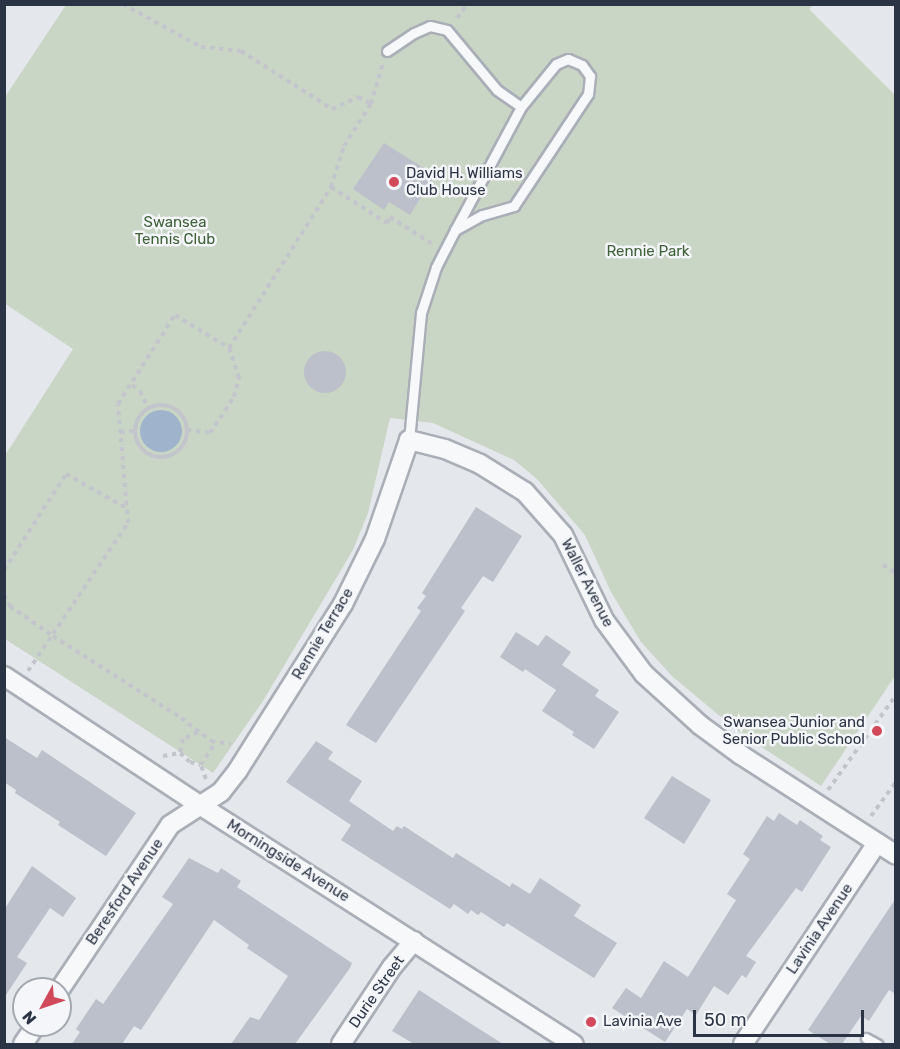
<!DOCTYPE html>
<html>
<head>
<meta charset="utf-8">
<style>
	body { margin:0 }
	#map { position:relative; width:900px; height:1049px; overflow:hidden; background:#e4e7ec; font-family:Rubik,sans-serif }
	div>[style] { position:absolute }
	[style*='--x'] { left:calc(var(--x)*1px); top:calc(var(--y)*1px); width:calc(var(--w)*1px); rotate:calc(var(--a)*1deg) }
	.green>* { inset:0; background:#c9d6c5 }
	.water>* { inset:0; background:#9fb4cc }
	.round { border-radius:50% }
	.building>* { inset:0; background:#bbc0ca }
	.path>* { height:4px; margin-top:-2px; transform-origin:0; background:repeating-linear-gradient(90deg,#c2c5cb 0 4.5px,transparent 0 9px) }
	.path>.ring { margin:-2px; padding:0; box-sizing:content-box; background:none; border:4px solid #c2c5cb; border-radius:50% }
	.roads { filter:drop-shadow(2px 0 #a9aeb7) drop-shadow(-2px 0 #a9aeb7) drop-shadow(0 2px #a9aeb7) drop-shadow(0 -2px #a9aeb7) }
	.lane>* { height:9px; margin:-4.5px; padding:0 4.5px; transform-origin:4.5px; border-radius:4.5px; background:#f7f8fa }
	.street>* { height:18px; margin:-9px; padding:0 9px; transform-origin:9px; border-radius:9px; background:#f7f8fa }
	.dots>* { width:16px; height:16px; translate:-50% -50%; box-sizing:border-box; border:3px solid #f4f6f9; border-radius:50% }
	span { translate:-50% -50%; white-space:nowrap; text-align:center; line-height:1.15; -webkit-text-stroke:5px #f4f6f9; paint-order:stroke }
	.poi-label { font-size:15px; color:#2b3445 }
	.left { translate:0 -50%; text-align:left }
	.right { translate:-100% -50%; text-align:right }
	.park-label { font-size:15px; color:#3f6138 }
	.street-label { font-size:15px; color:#2b3445 }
	.frame { position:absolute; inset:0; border:6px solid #2b3445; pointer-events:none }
	.north { position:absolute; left:12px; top:977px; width:60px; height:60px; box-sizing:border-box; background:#f4f6f9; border:2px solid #a4a8b1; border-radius:50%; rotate:230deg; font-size:16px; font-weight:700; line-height:24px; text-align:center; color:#2b3445 }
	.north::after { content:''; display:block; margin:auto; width:21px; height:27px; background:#d1495b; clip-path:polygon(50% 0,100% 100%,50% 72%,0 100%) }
	.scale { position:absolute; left:693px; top:1010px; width:171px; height:27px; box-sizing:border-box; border:3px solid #2b3445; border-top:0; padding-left:8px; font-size:18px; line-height:21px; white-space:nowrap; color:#2b3445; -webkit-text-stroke:4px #f4f6f9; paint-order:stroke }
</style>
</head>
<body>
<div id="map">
	<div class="green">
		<div style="clip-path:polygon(66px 5px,813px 5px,809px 9px,895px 95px,895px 676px,821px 786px,739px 732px,673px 677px,641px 642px,611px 592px,585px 535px,537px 479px,514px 460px,433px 423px,390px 418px,368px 513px,353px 550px,263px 701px,213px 773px,5px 639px,4px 457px,73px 349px,4px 303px,5px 97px)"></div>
	</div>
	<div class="water">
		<div class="round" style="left:140px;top:410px;width:42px;height:42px"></div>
	</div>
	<div class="building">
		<div style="clip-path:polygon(384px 143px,435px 175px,410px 215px,389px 202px,384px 210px,353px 189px)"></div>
		<div class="round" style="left:304px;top:351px;width:42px;height:42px"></div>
		<div style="clip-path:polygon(476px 507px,522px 536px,493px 582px,483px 576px,461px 608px,465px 611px,376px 743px,346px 725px,421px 611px,417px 608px,426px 596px,422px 593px)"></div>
		<div style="clip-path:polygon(516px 632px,538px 646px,546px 635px,571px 652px,562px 665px,599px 690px,595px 696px,619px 712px,594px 749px,572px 735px,574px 732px,542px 711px,556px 690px,525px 669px,523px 672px,500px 657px)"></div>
		<div style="clip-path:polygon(4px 737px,37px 758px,42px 750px,136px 813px,106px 856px,58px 825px,60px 822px,15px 793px,16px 790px,4px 782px)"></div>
		<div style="clip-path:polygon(316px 741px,333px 752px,328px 759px,362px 781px,349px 801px,393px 831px,397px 826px,402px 829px,404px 826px,453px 858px,456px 853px,510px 887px,512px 883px,530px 894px,540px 878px,581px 905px,574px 916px,617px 943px,594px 978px,507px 923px,504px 927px,481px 912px,478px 915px,471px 910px,468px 914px,454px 904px,450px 909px,341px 840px,351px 825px,286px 782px)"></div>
		<div style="clip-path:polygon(672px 776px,711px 800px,684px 844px,644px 818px)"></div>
		<div style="clip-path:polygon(779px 813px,797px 825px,800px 820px,823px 836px,820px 840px,831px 847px,802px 892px,796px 888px,746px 956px,756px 962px,746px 978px,742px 975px,728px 995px,714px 986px,696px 1015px,687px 1009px,665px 1042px,612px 1008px,626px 988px,641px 998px,664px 961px,688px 977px,736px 900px,727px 894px,750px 859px,743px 854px,767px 816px,774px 821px)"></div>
		<div style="clip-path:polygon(189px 858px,218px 873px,221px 868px,241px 881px,237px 887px,352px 963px,350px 968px,295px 1044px,231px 1044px,250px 1017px,259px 1020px,288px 976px,247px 948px,249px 945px,214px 920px,141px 1030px,134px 1026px,122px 1044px,72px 1044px,80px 1032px,76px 1029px,96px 999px,103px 1004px,173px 904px,162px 897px)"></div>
		<div style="clip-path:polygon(32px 866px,76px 898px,63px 917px,50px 908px,17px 957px,27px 963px,4px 998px,4px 910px)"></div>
		<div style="clip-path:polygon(896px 898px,896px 994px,889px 990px,869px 1021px,861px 1016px,842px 1044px,830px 1044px,808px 1030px)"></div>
		<div style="clip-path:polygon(419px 990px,473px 1025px,503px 1044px,414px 1044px,392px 1031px)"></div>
	</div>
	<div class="path">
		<div style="--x:123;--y:4;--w:89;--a:28.9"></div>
		<div style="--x:201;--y:47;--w:40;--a:5.7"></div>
		<div style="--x:241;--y:51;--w:108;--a:32.5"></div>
		<div style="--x:332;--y:109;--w:29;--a:-25"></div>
		<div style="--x:358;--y:97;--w:15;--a:28"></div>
		<div style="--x:457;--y:18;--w:17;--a:-54"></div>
		<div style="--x:331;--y:187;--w:67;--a:32.7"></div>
		<div style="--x:387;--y:223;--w:7;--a:-63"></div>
		<div style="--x:390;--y:217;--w:49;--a:32.4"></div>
		<div style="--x:132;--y:385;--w:10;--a:37"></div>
		<div style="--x:140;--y:391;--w:19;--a:65"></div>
		<div class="ring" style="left:135px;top:405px;width:48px;height:48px"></div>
		<div style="--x:187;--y:430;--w:23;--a:7"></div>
		<div style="--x:210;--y:433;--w:43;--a:-56.3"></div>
		<div style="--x:234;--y:397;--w:20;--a:-75"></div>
		<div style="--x:239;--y:378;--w:32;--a:-108"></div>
		<div style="--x:120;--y:432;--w:15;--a:-4"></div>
		<div style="--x:883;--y:565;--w:15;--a:32"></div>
		<div style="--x:4;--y:570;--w:114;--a:-57.1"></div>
		<div style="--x:66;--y:474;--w:71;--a:29.4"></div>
		<div style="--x:4;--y:595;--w:13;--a:61"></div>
		<div style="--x:10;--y:606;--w:52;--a:34.9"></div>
		<div style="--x:53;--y:636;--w:152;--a:32.6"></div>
		<div style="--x:181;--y:718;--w:38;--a:37"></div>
		<div style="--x:211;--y:741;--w:20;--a:9"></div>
		<div style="--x:28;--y:671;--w:179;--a:-56"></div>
		<div style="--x:128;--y:523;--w:119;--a:-94.8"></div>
		<div style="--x:118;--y:404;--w:106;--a:-57.4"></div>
		<div style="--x:175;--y:315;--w:63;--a:31.4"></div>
		<div style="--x:229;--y:348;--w:191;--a:-57.6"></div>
		<div style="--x:331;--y:187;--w:43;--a:-72.4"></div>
		<div style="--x:344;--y:146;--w:50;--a:-57.3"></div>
		<div style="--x:371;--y:104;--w:43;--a:-73.7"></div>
		<div style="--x:198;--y:732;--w:17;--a:155"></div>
		<div style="--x:183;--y:739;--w:14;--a:102"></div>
		<div style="--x:180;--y:753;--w:13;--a:42"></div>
		<div style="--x:190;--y:762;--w:11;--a:15"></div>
		<div style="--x:163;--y:756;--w:17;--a:-10"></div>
		<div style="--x:206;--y:779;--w:15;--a:-110"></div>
		<div style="--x:201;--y:765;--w:26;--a:-58"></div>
		<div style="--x:828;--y:790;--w:117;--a:-54.4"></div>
		<div style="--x:871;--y:816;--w:42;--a:-53.7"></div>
	</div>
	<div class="roads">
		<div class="lane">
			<div style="--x:387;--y:51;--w:32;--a:-34"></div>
			<div style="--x:414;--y:33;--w:17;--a:-24"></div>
			<div style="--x:430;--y:26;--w:17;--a:13"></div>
			<div style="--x:447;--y:30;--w:78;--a:50.2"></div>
			<div style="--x:497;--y:90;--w:29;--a:35"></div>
			<div style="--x:409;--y:440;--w:128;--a:-84.6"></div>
			<div style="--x:421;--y:313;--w:48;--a:-71.9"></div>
			<div style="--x:436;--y:267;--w:42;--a:-62.8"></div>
			<div style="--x:455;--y:230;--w:140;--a:-61.8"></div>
			<div style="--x:521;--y:107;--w:55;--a:-50.9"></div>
			<div style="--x:556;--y:64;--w:13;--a:-23"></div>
			<div style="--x:568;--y:59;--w:15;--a:23"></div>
			<div style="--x:582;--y:65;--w:14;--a:54"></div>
			<div style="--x:590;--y:76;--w:18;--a:96"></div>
			<div style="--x:588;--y:94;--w:134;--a:123.5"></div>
			<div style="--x:514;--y:206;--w:33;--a:164"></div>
			<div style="--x:482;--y:215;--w:31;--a:151"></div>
			<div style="--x:866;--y:1038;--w:13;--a:29"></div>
		</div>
		<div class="street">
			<div style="--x:4;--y:676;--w:232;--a:33.4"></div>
			<div style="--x:198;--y:804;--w:446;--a:32.6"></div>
			<div style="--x:60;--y:989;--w:197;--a:-56.1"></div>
			<div style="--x:170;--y:825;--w:61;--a:-32.9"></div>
			<div style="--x:221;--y:792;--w:28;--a:-52"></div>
			<div style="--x:238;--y:770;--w:196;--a:-57.7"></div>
			<div style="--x:343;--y:604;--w:72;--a:-63.8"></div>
			<div style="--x:375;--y:539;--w:105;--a:-71"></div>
			<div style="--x:409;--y:440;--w:37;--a:14"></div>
			<div style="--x:445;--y:449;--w:38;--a:23"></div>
			<div style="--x:480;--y:464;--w:53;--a:31.9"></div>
			<div style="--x:525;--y:492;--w:57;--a:48.5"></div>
			<div style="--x:563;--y:535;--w:94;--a:64.2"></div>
			<div style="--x:604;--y:620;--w:67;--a:53.5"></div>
			<div style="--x:644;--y:674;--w:76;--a:42.3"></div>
			<div style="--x:700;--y:725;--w:51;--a:36.2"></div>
			<div style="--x:741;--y:755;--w:184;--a:32.8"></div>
			<div style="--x:23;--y:1044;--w:23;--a:-56"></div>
			<div style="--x:341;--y:1044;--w:92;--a:-56.5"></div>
			<div style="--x:392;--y:967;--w:34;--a:-50"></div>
			<div style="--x:743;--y:1044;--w:242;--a:-56.3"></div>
		</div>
	</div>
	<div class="dots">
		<div style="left:394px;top:182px;background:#d1495b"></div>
		<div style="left:877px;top:731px;background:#d1495b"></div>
		<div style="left:591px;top:1022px;background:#d1495b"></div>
	</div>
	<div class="poi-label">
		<span class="left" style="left:406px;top:182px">David H. Williams<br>Club House</span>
		<span class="right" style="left:865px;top:731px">Swansea Junior and<br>Senior Public School</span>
		<span class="left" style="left:603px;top:1022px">Lavinia Ave</span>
	</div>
	<div class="park-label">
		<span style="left:175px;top:231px">Swansea<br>Tennis Club</span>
		<span style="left:648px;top:252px">Rennie Park</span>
	</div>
	<div class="street-label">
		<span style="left:587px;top:583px;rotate:63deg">Waller Avenue</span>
		<span style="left:323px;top:634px;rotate:-59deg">Rennie Terrace</span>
		<span style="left:288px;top:861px;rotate:32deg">Morningside Avenue</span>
		<span style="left:125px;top:892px;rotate:-56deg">Beresford Avenue</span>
		<span style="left:820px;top:929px;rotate:-56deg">Lavinia Avenue</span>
		<span style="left:377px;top:992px;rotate:-55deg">Durie Street</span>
	</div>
	<div class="frame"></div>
	<div class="north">N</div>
	<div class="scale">50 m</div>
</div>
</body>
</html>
